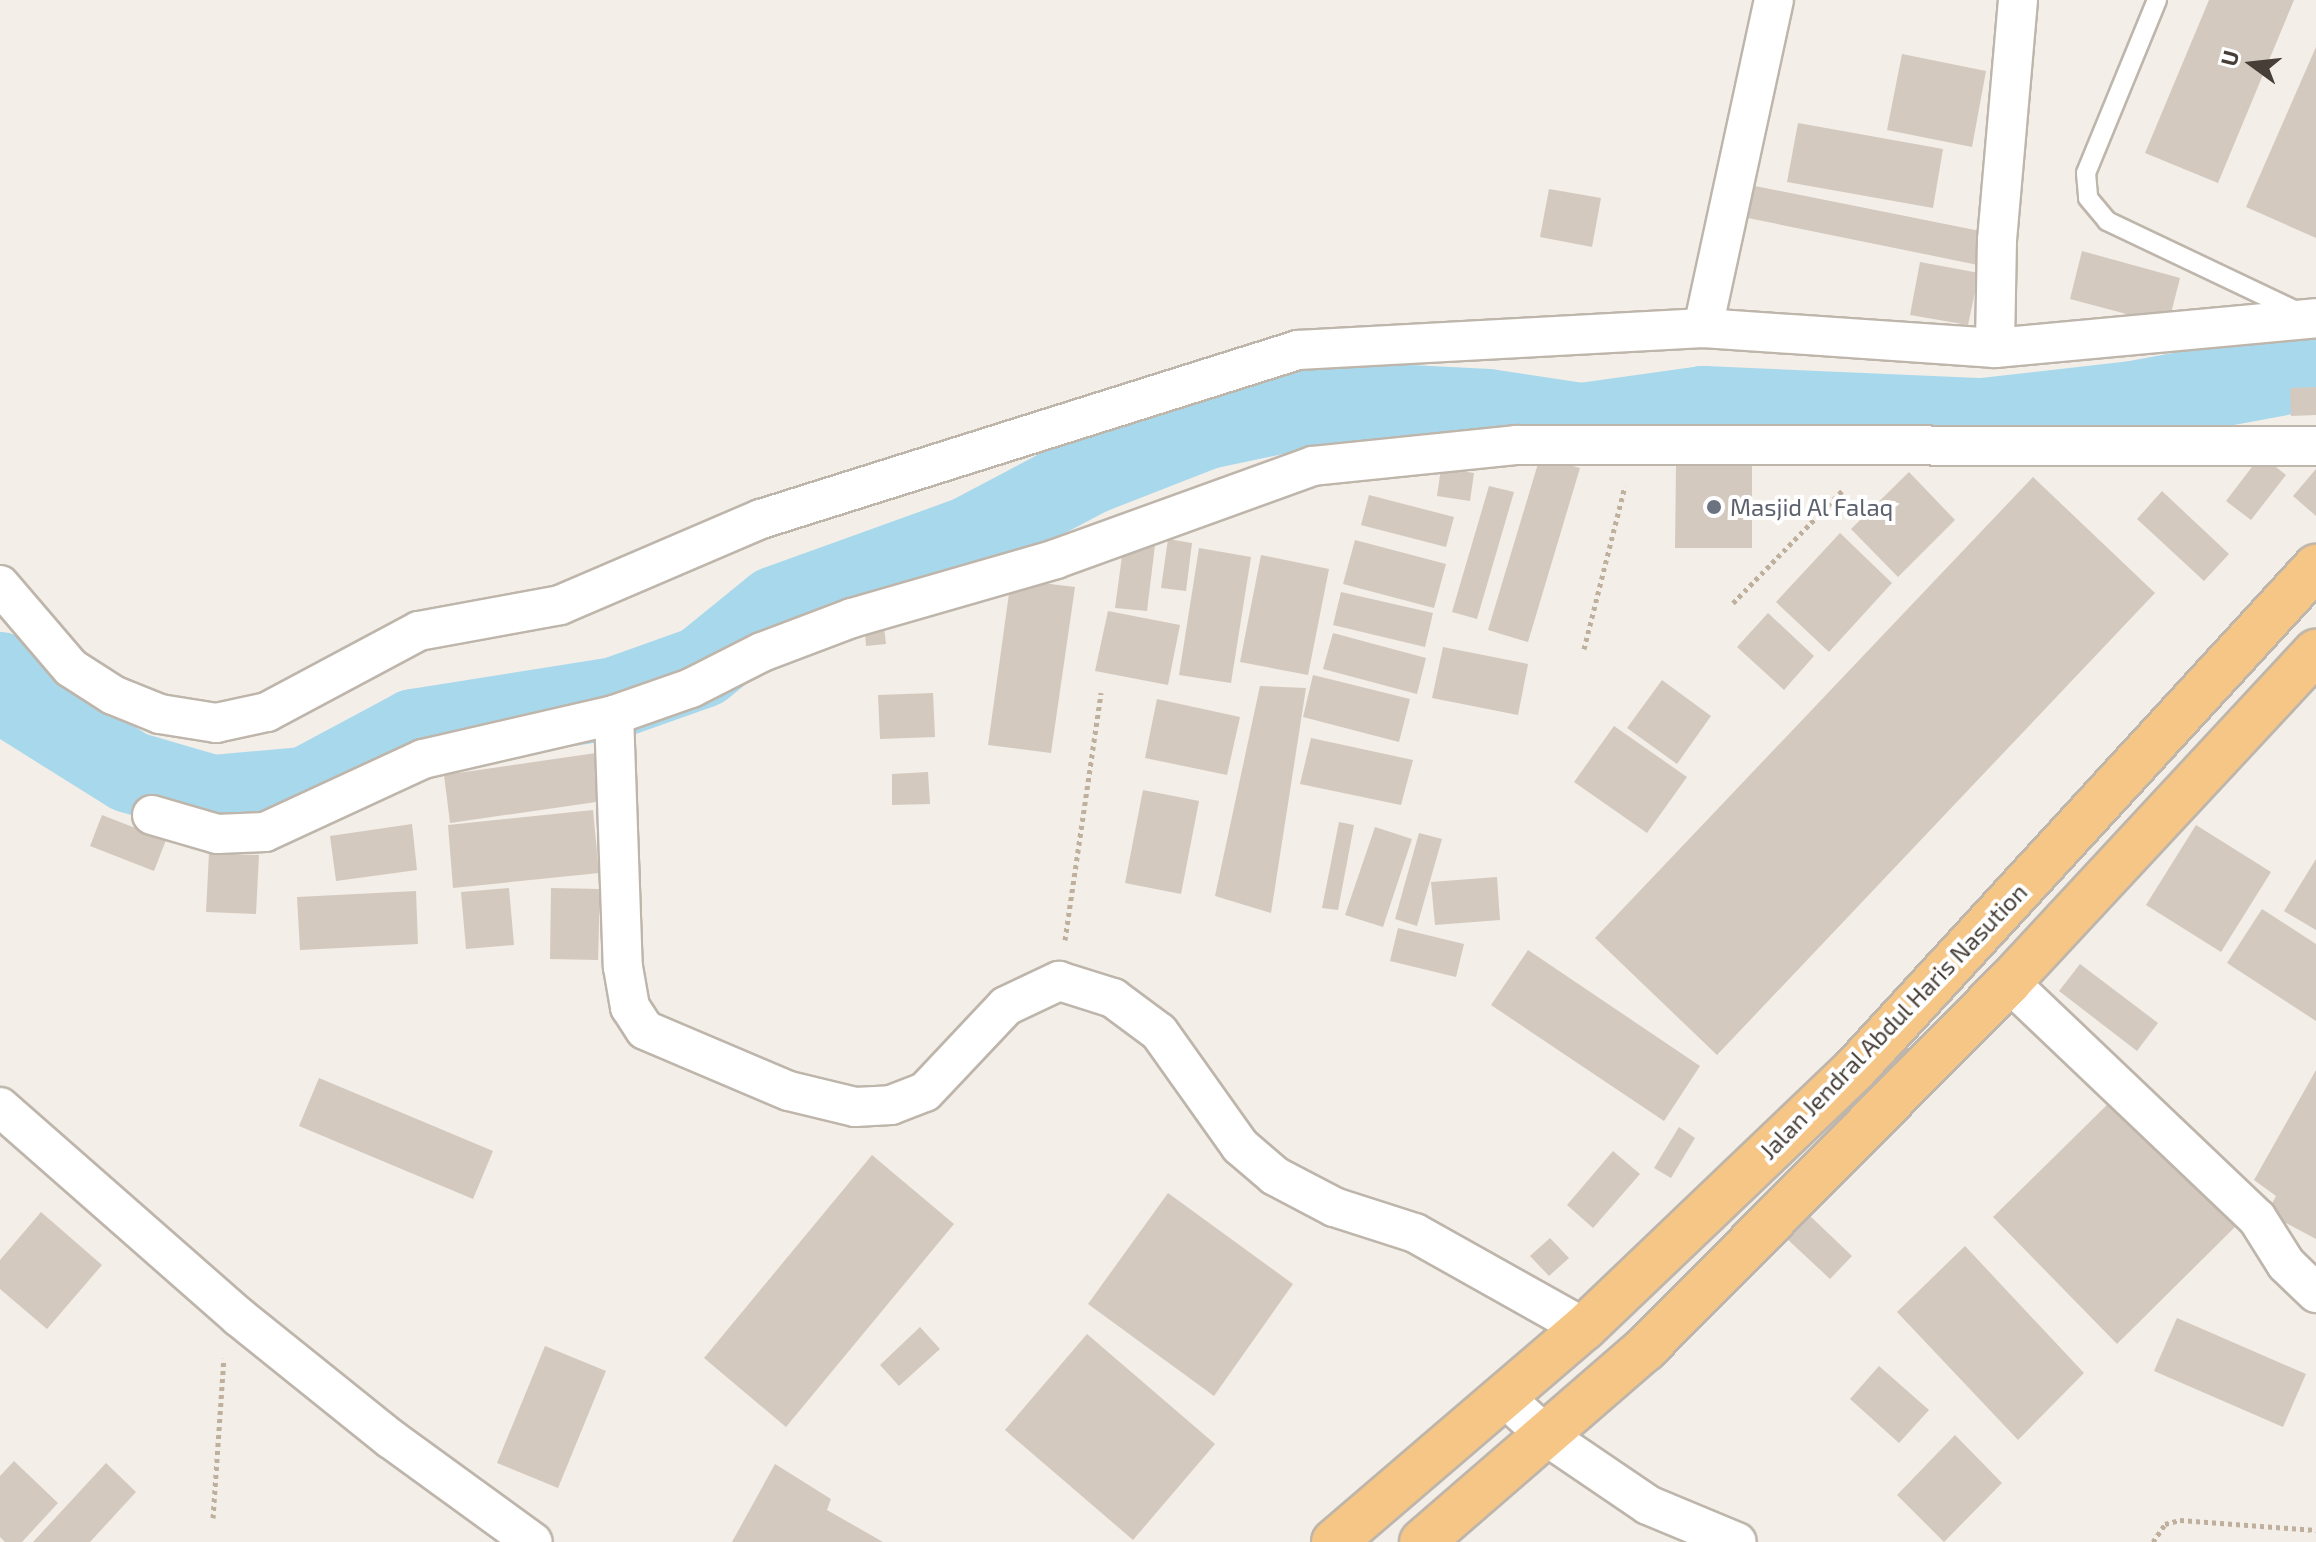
<!DOCTYPE html>
<html>
<head>
<meta charset="utf-8">
<style>
	body { margin:0 }
	#map { position:relative; width:2316px; height:1542px; overflow:hidden; background:#f3eee8; font-family:"Exo 2",sans-serif }
	div>[style] { position:absolute }
	[style*='--x'] { left:calc(var(--x)*1px); top:calc(var(--y)*1px); width:calc(var(--w)*1px); rotate:calc(var(--a)*1deg) }
	.river>* { height:82px; margin:-41px; padding:0 41px; transform-origin:41px; border-radius:41px; background:#a8d8ec }
	.building>* { inset:0; background:#d4c9be }
	.path>* { height:5px; margin-top:-2.5px; transform-origin:0; background:repeating-linear-gradient(90deg,#bfaf9d 0 4px,transparent 0 8px) }
	.roads { filter:drop-shadow(2px 0 #beb5ab) drop-shadow(-2px 0 #beb5ab) drop-shadow(0 2px #beb5ab) drop-shadow(0 -2px #beb5ab) }
	.service>* { height:18px; margin:-9px; padding:0 9px; transform-origin:9px; border-radius:9px; background:#fff }
	.minor>* { height:38px; margin:-19px; padding:0 19px; transform-origin:19px; border-radius:19px; background:#fff }
	.trunk>* { height:44px; margin:-22px; padding:0 22px; transform-origin:22px; border-radius:22px; background:#f6c686 }
	.dots>* { width:22px; height:22px; translate:-50% -50%; box-sizing:border-box; border:4px solid #fff; border-radius:50% }
	span { translate:-50% -50%; white-space:nowrap; text-align:center; line-height:1.15; -webkit-text-stroke:8px #fff; paint-order:stroke }
	.worship-label { font-size:24px; color:#5b616d }
	.left { translate:0 -50%; text-align:left }
	.street-label { font-size:24px; color:#463e37 }
	.north { position:absolute; left:2212px; top:24px; width:80px; height:80px; -webkit-text-stroke:6px #fff; paint-order:stroke; rotate:285deg; font-size:22px; font-weight:700; line-height:32px; text-align:center; color:#463e37 }
	.north::after { content:''; display:block; margin:auto; width:28px; height:36px; background:#463e37; clip-path:polygon(50% 0,100% 100%,50% 72%,0 100%) }
</style>
</head>
<body>
<div id="map">
	<div class="river">
		<div style="--x:0;--y:673;--w:34;--a:58"></div>
		<div style="--x:18;--y:702;--w:132;--a:32"></div>
		<div style="--x:130;--y:772;--w:85;--a:16.3"></div>
		<div style="--x:212;--y:796;--w:94;--a:-4.9"></div>
		<div style="--x:306;--y:788;--w:123;--a:-28.2"></div>
		<div style="--x:414;--y:730;--w:204;--a:-9"></div>
		<div style="--x:615;--y:698;--w:92;--a:-19.6"></div>
		<div style="--x:702;--y:667;--w:95;--a:-39"></div>
		<div style="--x:776;--y:607;--w:204;--a:-19.8"></div>
		<div style="--x:968;--y:538;--w:137;--a:-27.9"></div>
		<div style="--x:1089;--y:474;--w:127;--a:-21.3"></div>
		<div style="--x:1207;--y:428;--w:127;--a:-11.8"></div>
		<div style="--x:1331;--y:402;--w:157;--a:2.9"></div>
		<div style="--x:1488;--y:410;--w:94;--a:8.6"></div>
		<div style="--x:1581;--y:424;--w:123;--a:-7.9"></div>
		<div style="--x:1703;--y:407;--w:280;--a:2.5"></div>
		<div style="--x:1983;--y:419;--w:151;--a:-6.5"></div>
		<div style="--x:2133;--y:402;--w:186;--a:-10.5"></div>
	</div>
	<div class="building">
		<div style="clip-path:polygon(2209px 0,2294px 0,2218px 183px,2145px 153px)"></div>
		<div style="clip-path:polygon(2316px 47px,2316px 238px,2246px 207px)"></div>
		<div style="clip-path:polygon(1902px 54px,1986px 71px,1972px 147px,1887px 130px)"></div>
		<div style="clip-path:polygon(1798px 123px,1943px 149px,1933px 208px,1787px 182px)"></div>
		<div style="clip-path:polygon(1750px 185px,1985px 232px,1978px 265px,1743px 217px)"></div>
		<div style="clip-path:polygon(1549px 189px,1601px 198px,1592px 247px,1540px 237px)"></div>
		<div style="clip-path:polygon(2082px 251px,2180px 278px,2168px 325px,2070px 299px)"></div>
		<div style="clip-path:polygon(1920px 262px,1979px 273px,1968px 325px,1910px 315px)"></div>
		<div style="clip-path:polygon(2316px 387px,2316px 415px,2291px 416px,2290px 388px)"></div>
		<div style="clip-path:polygon(2261px 455px,2286px 475px,2251px 520px,2226px 501px)"></div>
		<div style="clip-path:polygon(1540px 457px,1580px 468px,1528px 642px,1488px 630px)"></div>
		<div style="clip-path:polygon(1676px 465px,1752px 465px,1752px 548px,1675px 548px)"></div>
		<div style="clip-path:polygon(1441px 468px,1474px 473px,1470px 501px,1437px 496px)"></div>
		<div style="clip-path:polygon(2316px 469px,2316px 516px,2293px 496px)"></div>
		<div style="clip-path:polygon(1909px 472px,1955px 520px,1898px 577px,1851px 529px)"></div>
		<div style="clip-path:polygon(2033px 477px,2155px 593px,1717px 1055px,1595px 938px)"></div>
		<div style="clip-path:polygon(1489px 486px,1514px 492px,1477px 619px,1452px 612px)"></div>
		<div style="clip-path:polygon(2162px 491px,2229px 554px,2204px 581px,2137px 519px)"></div>
		<div style="clip-path:polygon(1369px 495px,1454px 517px,1446px 547px,1361px 525px)"></div>
		<div style="clip-path:polygon(1840px 533px,1892px 583px,1829px 652px,1776px 602px)"></div>
		<div style="clip-path:polygon(1168px 539px,1192px 543px,1186px 591px,1161px 588px)"></div>
		<div style="clip-path:polygon(1355px 540px,1446px 564px,1434px 608px,1343px 584px)"></div>
		<div style="clip-path:polygon(1124px 541px,1155px 545px,1147px 611px,1115px 608px)"></div>
		<div style="clip-path:polygon(1199px 548px,1251px 557px,1231px 683px,1179px 675px)"></div>
		<div style="clip-path:polygon(1261px 555px,1329px 569px,1308px 675px,1240px 662px)"></div>
		<div style="clip-path:polygon(1011px 579px,1075px 587px,1051px 753px,988px 745px)"></div>
		<div style="clip-path:polygon(1341px 592px,1433px 613px,1425px 647px,1333px 625px)"></div>
		<div style="clip-path:polygon(1108px 611px,1180px 625px,1168px 685px,1095px 671px)"></div>
		<div style="clip-path:polygon(1768px 613px,1814px 656px,1784px 690px,1737px 647px)"></div>
		<div style="clip-path:polygon(884px 627px,886px 644px,866px 646px,865px 629px)"></div>
		<div style="clip-path:polygon(1333px 633px,1426px 658px,1417px 694px,1323px 669px)"></div>
		<div style="clip-path:polygon(1443px 647px,1528px 664px,1518px 715px,1432px 698px)"></div>
		<div style="clip-path:polygon(1313px 675px,1410px 699px,1399px 742px,1303px 717px)"></div>
		<div style="clip-path:polygon(1662px 680px,1711px 716px,1677px 764px,1627px 728px)"></div>
		<div style="clip-path:polygon(1260px 686px,1306px 688px,1271px 913px,1215px 896px)"></div>
		<div style="clip-path:polygon(933px 693px,935px 737px,880px 739px,878px 695px)"></div>
		<div style="clip-path:polygon(1157px 699px,1240px 717px,1227px 775px,1145px 758px)"></div>
		<div style="clip-path:polygon(1614px 726px,1687px 777px,1647px 833px,1574px 782px)"></div>
		<div style="clip-path:polygon(1311px 738px,1413px 760px,1401px 805px,1300px 784px)"></div>
		<div style="clip-path:polygon(596px 753px,603px 801px,450px 823px,444px 775px)"></div>
		<div style="clip-path:polygon(928px 772px,930px 804px,892px 805px,892px 774px)"></div>
		<div style="clip-path:polygon(1143px 790px,1199px 801px,1181px 894px,1125px 883px)"></div>
		<div style="clip-path:polygon(593px 810px,599px 873px,453px 888px,448px 825px)"></div>
		<div style="clip-path:polygon(102px 815px,166px 840px,154px 871px,90px 846px)"></div>
		<div style="clip-path:polygon(1339px 822px,1354px 825px,1338px 910px,1322px 908px)"></div>
		<div style="clip-path:polygon(412px 824px,417px 870px,336px 881px,330px 836px)"></div>
		<div style="clip-path:polygon(2196px 825px,2271px 872px,2221px 952px,2146px 905px)"></div>
		<div style="clip-path:polygon(1375px 827px,1412px 839px,1383px 927px,1345px 915px)"></div>
		<div style="clip-path:polygon(1419px 833px,1442px 839px,1417px 926px,1395px 919px)"></div>
		<div style="clip-path:polygon(209px 853px,259px 855px,256px 914px,206px 912px)"></div>
		<div style="clip-path:polygon(2316px 859px,2316px 930px,2284px 911px)"></div>
		<div style="clip-path:polygon(1497px 877px,1500px 920px,1435px 925px,1431px 882px)"></div>
		<div style="clip-path:polygon(509px 888px,514px 945px,466px 949px,461px 892px)"></div>
		<div style="clip-path:polygon(551px 888px,600px 889px,598px 960px,550px 959px)"></div>
		<div style="clip-path:polygon(416px 891px,418px 944px,300px 950px,297px 897px)"></div>
		<div style="clip-path:polygon(2262px 909px,2316px 944px,2316px 1021px,2227px 963px)"></div>
		<div style="clip-path:polygon(1398px 928px,1464px 944px,1456px 977px,1390px 961px)"></div>
		<div style="clip-path:polygon(1528px 950px,1700px 1066px,1664px 1121px,1491px 1005px)"></div>
		<div style="clip-path:polygon(2080px 964px,2158px 1023px,2137px 1051px,2059px 991px)"></div>
		<div style="clip-path:polygon(2316px 1070px,2316px 1239px,2267px 1213px,2276px 1196px,2254px 1180px)"></div>
		<div style="clip-path:polygon(319px 1078px,493px 1151px,473px 1199px,299px 1126px)"></div>
		<div style="clip-path:polygon(2114px 1098px,2238px 1224px,2117px 1344px,1993px 1217px)"></div>
		<div style="clip-path:polygon(1679px 1127px,1695px 1138px,1671px 1178px,1654px 1168px)"></div>
		<div style="clip-path:polygon(1613px 1151px,1640px 1174px,1593px 1228px,1567px 1205px)"></div>
		<div style="clip-path:polygon(872px 1155px,954px 1224px,786px 1427px,704px 1358px)"></div>
		<div style="clip-path:polygon(1168px 1193px,1293px 1284px,1214px 1396px,1088px 1304px)"></div>
		<div style="clip-path:polygon(41px 1212px,102px 1265px,47px 1329px,0 1289px,0 1260px)"></div>
		<div style="clip-path:polygon(1808px 1214px,1852px 1256px,1830px 1279px,1785px 1237px)"></div>
		<div style="clip-path:polygon(1550px 1238px,1569px 1258px,1549px 1276px,1530px 1256px)"></div>
		<div style="clip-path:polygon(1965px 1246px,2084px 1373px,2018px 1440px,1897px 1312px)"></div>
		<div style="clip-path:polygon(2177px 1318px,2306px 1374px,2283px 1427px,2154px 1371px)"></div>
		<div style="clip-path:polygon(920px 1327px,940px 1349px,899px 1386px,880px 1365px)"></div>
		<div style="clip-path:polygon(1087px 1334px,1215px 1444px,1133px 1540px,1005px 1430px)"></div>
		<div style="clip-path:polygon(545px 1346px,606px 1371px,558px 1488px,497px 1463px)"></div>
		<div style="clip-path:polygon(1879px 1366px,1929px 1410px,1899px 1443px,1850px 1399px)"></div>
		<div style="clip-path:polygon(1955px 1435px,2002px 1483px,1944px 1542px,1897px 1495px)"></div>
		<div style="clip-path:polygon(14px 1461px,58px 1503px,22px 1542px,5px 1542px,0 1537px,0 1476px)"></div>
		<div style="clip-path:polygon(106px 1463px,136px 1492px,90px 1542px,33px 1542px)"></div>
		<div style="clip-path:polygon(775px 1464px,831px 1499px,827px 1510px,883px 1542px,732px 1542px)"></div>
	</div>
	<div class="path">
		<div style="--x:1733;--y:603;--w:159;--a:-45.8"></div>
		<div style="--x:1584;--y:649;--w:168;--a:-75.9"></div>
		<div style="--x:1065;--y:940;--w:250;--a:-81.7"></div>
		<div style="--x:213;--y:1518;--w:160;--a:-86.1"></div>
		<div style="--x:2153;--y:1542;--w:22;--a:-56"></div>
		<div style="--x:2165;--y:1524;--w:16;--a:-15"></div>
		<div style="--x:2180;--y:1520;--w:136;--a:4.2"></div>
	</div>
	<div class="roads">
		<div class="service">
			<div style="--x:2157;--y:0;--w:187;--a:112.3"></div>
			<div style="--x:2086;--y:173;--w:25;--a:85"></div>
			<div style="--x:2088;--y:198;--w:30;--a:50"></div>
			<div style="--x:2107;--y:221;--w:212;--a:25.4"></div>
		</div>
		<div class="minor">
			<div style="--x:2018;--y:0;--w:241;--a:95"></div>
			<div style="--x:1997;--y:240;--w:108;--a:91.1"></div>
			<div style="--x:1995;--y:348;--w:322;--a:-5.3"></div>
			<div style="--x:1703;--y:328;--w:336;--a:-77.8"></div>
			<div style="--x:0;--y:585;--w:109;--a:49.5"></div>
			<div style="--x:71;--y:668;--w:50;--a:32.7"></div>
			<div style="--x:113;--y:695;--w:51;--a:22"></div>
			<div style="--x:160;--y:714;--w:57;--a:9.1"></div>
			<div style="--x:216;--y:723;--w:52;--a:-12.2"></div>
			<div style="--x:267;--y:712;--w:172;--a:-28.1"></div>
			<div style="--x:419;--y:631;--w:143;--a:-10.4"></div>
			<div style="--x:560;--y:605;--w:219;--a:-23.2"></div>
			<div style="--x:761;--y:519;--w:563;--a:-17.47"></div>
			<div style="--x:1298;--y:350;--w:406;--a:-3.1"></div>
			<div style="--x:1703;--y:328;--w:293;--a:3.9"></div>
			<div style="--x:614;--y:715;--w:252;--a:88"></div>
			<div style="--x:623;--y:967;--w:41;--a:80.1"></div>
			<div style="--x:630;--y:1007;--w:27;--a:57"></div>
			<div style="--x:645;--y:1030;--w:156;--a:23"></div>
			<div style="--x:789;--y:1091;--w:68;--a:13.6"></div>
			<div style="--x:855;--y:1107;--w:36;--a:-3"></div>
			<div style="--x:891;--y:1105;--w:36;--a:-21"></div>
			<div style="--x:925;--y:1092;--w:118;--a:-46.7"></div>
			<div style="--x:1006;--y:1006;--w:59;--a:-25.3"></div>
			<div style="--x:1059;--y:981;--w:57;--a:17.5"></div>
			<div style="--x:1113;--y:998;--w:57;--a:36.5"></div>
			<div style="--x:1159;--y:1032;--w:140;--a:54.6"></div>
			<div style="--x:1240;--y:1146;--w:46;--a:40.6"></div>
			<div style="--x:1275;--y:1176;--w:67;--a:27.7"></div>
			<div style="--x:1334;--y:1207;--w:85;--a:17.8"></div>
			<div style="--x:1415;--y:1233;--w:194;--a:29.3"></div>
			<div style="--x:152;--y:815;--w:68;--a:16.3"></div>
			<div style="--x:217;--y:834;--w:48;--a:-2.4"></div>
			<div style="--x:265;--y:832;--w:174;--a:-24.8"></div>
			<div style="--x:423;--y:759;--w:196;--a:-13"></div>
			<div style="--x:614;--y:715;--w:82;--a:-19.3"></div>
			<div style="--x:691;--y:688;--w:80;--a:-26.9"></div>
			<div style="--x:762;--y:652;--w:96;--a:-20.7"></div>
			<div style="--x:852;--y:618;--w:212;--a:-16.1"></div>
			<div style="--x:1056;--y:559;--w:273;--a:-19.9"></div>
			<div style="--x:1313;--y:466;--w:204;--a:-5.9"></div>
			<div style="--x:1516;--y:445;--w:800;--a:0.07"></div>
			<div style="--x:2009;--y:982;--w:342;--a:43.6"></div>
			<div style="--x:2257;--y:1218;--w:54;--a:57.8"></div>
			<div style="--x:2286;--y:1264;--w:42;--a:44"></div>
			<div style="--x:0;--y:1107;--w:318;--a:41.3"></div>
			<div style="--x:239;--y:1317;--w:195;--a:38.8"></div>
			<div style="--x:391;--y:1439;--w:175;--a:36"></div>
			<div style="--x:1505;--y:1398;--w:58;--a:42.2"></div>
			<div style="--x:1548;--y:1437;--w:121;--a:34.2"></div>
			<div style="--x:1648;--y:1505;--w:96;--a:22.6"></div>
		</div>
		<div class="trunk">
			<div style="--x:1334;--y:1542;--w:329;--a:-40.6"></div>
			<div style="--x:1584;--y:1328;--w:375;--a:-43.7"></div>
			<div style="--x:1855;--y:1069;--w:682;--a:-47.44"></div>
			<div style="--x:1422;--y:1542;--w:295;--a:-40.9"></div>
			<div style="--x:1645;--y:1349;--w:517;--a:-45.24"></div>
			<div style="--x:2009;--y:982;--w:451;--a:-47.1"></div>
		</div>
	</div>
	<div class="dots">
		<div style="left:1714px;top:507px;background:#6b7280"></div>
	</div>
	<div class="worship-label">
		<span class="left" style="left:1730px;top:507px">Masjid Al Falaq</span>
	</div>
	<div class="street-label">
		<span style="left:1893px;top:1021px;rotate:-46deg">Jalan Jendral Abdul Haris Nasution</span>
	</div>
	<div class="north">U</div>
</div>
</body>
</html>
